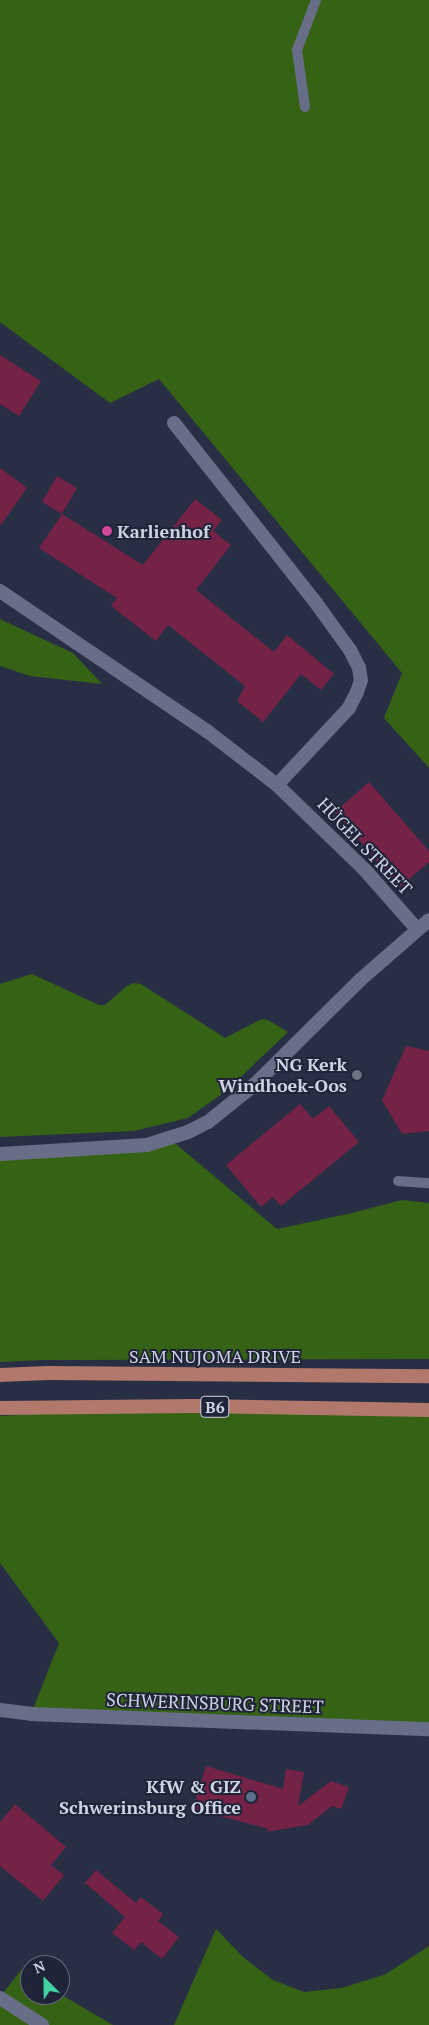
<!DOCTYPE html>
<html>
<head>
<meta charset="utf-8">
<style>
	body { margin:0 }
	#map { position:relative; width:429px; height:2025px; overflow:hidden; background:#282e44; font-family:"PT Serif",serif }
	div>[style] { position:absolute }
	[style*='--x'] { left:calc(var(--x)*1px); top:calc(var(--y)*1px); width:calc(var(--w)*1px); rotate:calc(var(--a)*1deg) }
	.green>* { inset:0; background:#366216 }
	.building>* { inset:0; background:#742246 }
	.service>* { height:10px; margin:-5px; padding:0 5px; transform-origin:5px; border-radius:5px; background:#686e88 }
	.minor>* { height:14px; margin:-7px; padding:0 7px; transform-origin:7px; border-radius:7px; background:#686e88 }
	.trunk>* { height:14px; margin:-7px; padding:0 7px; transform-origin:7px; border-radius:7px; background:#b1786b }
	.dots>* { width:14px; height:14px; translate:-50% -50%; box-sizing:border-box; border:2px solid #1f2439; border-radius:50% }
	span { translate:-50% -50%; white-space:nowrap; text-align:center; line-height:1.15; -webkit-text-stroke:4px #1f2439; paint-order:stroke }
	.shield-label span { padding:1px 4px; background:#1f2439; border:1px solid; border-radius:4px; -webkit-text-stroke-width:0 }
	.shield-label { font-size:16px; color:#cfd3e1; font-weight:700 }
	.poi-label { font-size:18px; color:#cfd3e1; font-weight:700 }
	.left { translate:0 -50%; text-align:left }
	.right { translate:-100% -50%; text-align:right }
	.street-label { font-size:18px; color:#cfd3e1 }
	.north { position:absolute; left:20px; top:1955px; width:50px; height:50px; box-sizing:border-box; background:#1f2439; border:1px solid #656a7c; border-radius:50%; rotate:337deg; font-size:14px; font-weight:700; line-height:20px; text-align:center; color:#cfd3e1 }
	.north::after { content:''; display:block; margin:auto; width:18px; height:22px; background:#3fd4a2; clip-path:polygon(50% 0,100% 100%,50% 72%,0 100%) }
</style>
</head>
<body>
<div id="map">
	<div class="green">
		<div style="clip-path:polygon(0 0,429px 0,429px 768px,384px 718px,402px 673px,159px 379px,110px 403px,0 322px)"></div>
		<div style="clip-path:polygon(0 619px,73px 653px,102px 684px,30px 676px,0 666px)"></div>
		<div style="clip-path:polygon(32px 974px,99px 1005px,105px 1005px,127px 986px,133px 983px,141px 984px,225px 1038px,262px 1019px,268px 1020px,288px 1032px,226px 1091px,188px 1118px,134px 1131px,0 1137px,0 984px)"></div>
		<div style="clip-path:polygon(170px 1139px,277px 1229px,352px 1213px,402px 1200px,429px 1203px,429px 1359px,43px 1360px,0 1362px,0 1155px)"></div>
		<div style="clip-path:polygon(181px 1406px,429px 1410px,429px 1729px,31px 1714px,59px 1643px,0 1563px,0 1416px)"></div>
		<div style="clip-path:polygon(216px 1929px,244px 1958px,273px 1980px,304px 1992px,342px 1988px,386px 1974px,429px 1946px,429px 2025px,174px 2025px)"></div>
		<div style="clip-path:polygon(21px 1970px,30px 1976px,30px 1995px,60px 1994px,113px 2025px,0 2025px,0 1997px)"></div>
	</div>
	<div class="building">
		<div style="clip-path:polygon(0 355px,41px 381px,19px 416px,0 404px)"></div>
		<div style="clip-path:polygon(0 468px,27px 488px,0 526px)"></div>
		<div style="clip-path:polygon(57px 476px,77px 488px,62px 514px,42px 502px)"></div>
		<div style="clip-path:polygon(195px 499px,222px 520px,213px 531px,231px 545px,196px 590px,274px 652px,287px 635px,334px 674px,321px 690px,301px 674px,263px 722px,237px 701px,245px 686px,168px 625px,156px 641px,111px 606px,117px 598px,39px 548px,62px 514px,143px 565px)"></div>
		<div style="clip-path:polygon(369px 782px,429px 851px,429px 862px,400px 887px,335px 812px)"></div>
		<div style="clip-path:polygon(406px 1046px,429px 1051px,429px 1131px,402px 1134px,382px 1100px)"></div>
		<div style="clip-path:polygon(300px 1104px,313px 1119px,329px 1106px,359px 1142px,281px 1206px,273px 1197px,261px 1207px,226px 1165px)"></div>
		<div style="clip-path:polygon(206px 1766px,283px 1789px,286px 1769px,304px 1772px,298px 1806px,331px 1781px,349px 1787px,341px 1809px,332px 1806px,308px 1825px,265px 1832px,269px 1829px,193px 1809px)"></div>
		<div style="clip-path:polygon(15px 1804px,66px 1847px,51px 1865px,64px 1875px,43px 1901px,0 1866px,0 1822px)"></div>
		<div style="clip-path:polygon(96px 1870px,136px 1903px,141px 1897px,163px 1914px,158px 1921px,179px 1937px,162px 1959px,141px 1942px,134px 1950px,112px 1933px,125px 1917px,85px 1883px)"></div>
	</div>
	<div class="service">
		<div style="--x:305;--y:107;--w:58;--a:-98"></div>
		<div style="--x:297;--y:50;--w:53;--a:-69.2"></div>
		<div style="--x:398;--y:1181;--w:31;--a:4"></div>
	</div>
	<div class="minor">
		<div style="--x:174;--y:423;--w:229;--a:51.7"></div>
		<div style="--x:316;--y:603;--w:58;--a:54.1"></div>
		<div style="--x:350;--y:650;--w:20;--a:63"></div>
		<div style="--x:359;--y:668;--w:12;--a:81"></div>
		<div style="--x:361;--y:680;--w:13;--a:108"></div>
		<div style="--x:357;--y:692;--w:18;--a:117"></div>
		<div style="--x:349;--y:708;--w:105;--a:133.1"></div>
		<div style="--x:0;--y:591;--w:250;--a:34.1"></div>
		<div style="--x:207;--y:731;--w:88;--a:37.6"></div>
		<div style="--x:277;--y:785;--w:122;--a:44"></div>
		<div style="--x:365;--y:870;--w:79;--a:48.6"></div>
		<div style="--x:0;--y:1154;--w:147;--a:-3.5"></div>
		<div style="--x:147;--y:1145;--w:43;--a:-17.6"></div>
		<div style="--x:188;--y:1132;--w:22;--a:-27"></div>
		<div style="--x:208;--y:1122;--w:59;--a:-38.8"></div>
		<div style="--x:254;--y:1085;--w:149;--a:-44.7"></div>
		<div style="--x:360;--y:980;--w:91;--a:-41"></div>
		<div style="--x:0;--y:1710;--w:31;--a:7"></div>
		<div style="--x:31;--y:1714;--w:398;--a:2.2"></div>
		<div style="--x:0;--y:1998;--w:50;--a:32.7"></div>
	</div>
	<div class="trunk">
		<div style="--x:0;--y:1375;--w:48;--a:-2.4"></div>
		<div style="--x:48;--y:1373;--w:381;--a:0.5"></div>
		<div style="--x:0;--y:1408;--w:193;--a:-0.6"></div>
		<div style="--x:193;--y:1406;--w:236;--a:1"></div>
	</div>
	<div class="dots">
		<div style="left:107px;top:531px;background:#d1479c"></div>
		<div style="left:357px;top:1075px;background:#6b7280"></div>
		<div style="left:251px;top:1797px;background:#5c6f8a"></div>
	</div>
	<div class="shield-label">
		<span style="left:215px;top:1407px">B6</span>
	</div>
	<div class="poi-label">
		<span class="left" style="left:117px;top:531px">Karlienhof</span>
		<span class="right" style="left:347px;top:1075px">NG Kerk<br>Windhoek-Oos</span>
		<span class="right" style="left:241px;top:1797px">KfW &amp; GIZ<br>Schwerinsburg Office</span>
	</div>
	<div class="street-label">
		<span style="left:365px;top:846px;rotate:46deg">HÜGEL STREET</span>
		<span style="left:215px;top:1356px">SAM NUJOMA DRIVE</span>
		<span style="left:215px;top:1703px;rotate:2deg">SCHWERINSBURG STREET</span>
	</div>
	<div class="north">N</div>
</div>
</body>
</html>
